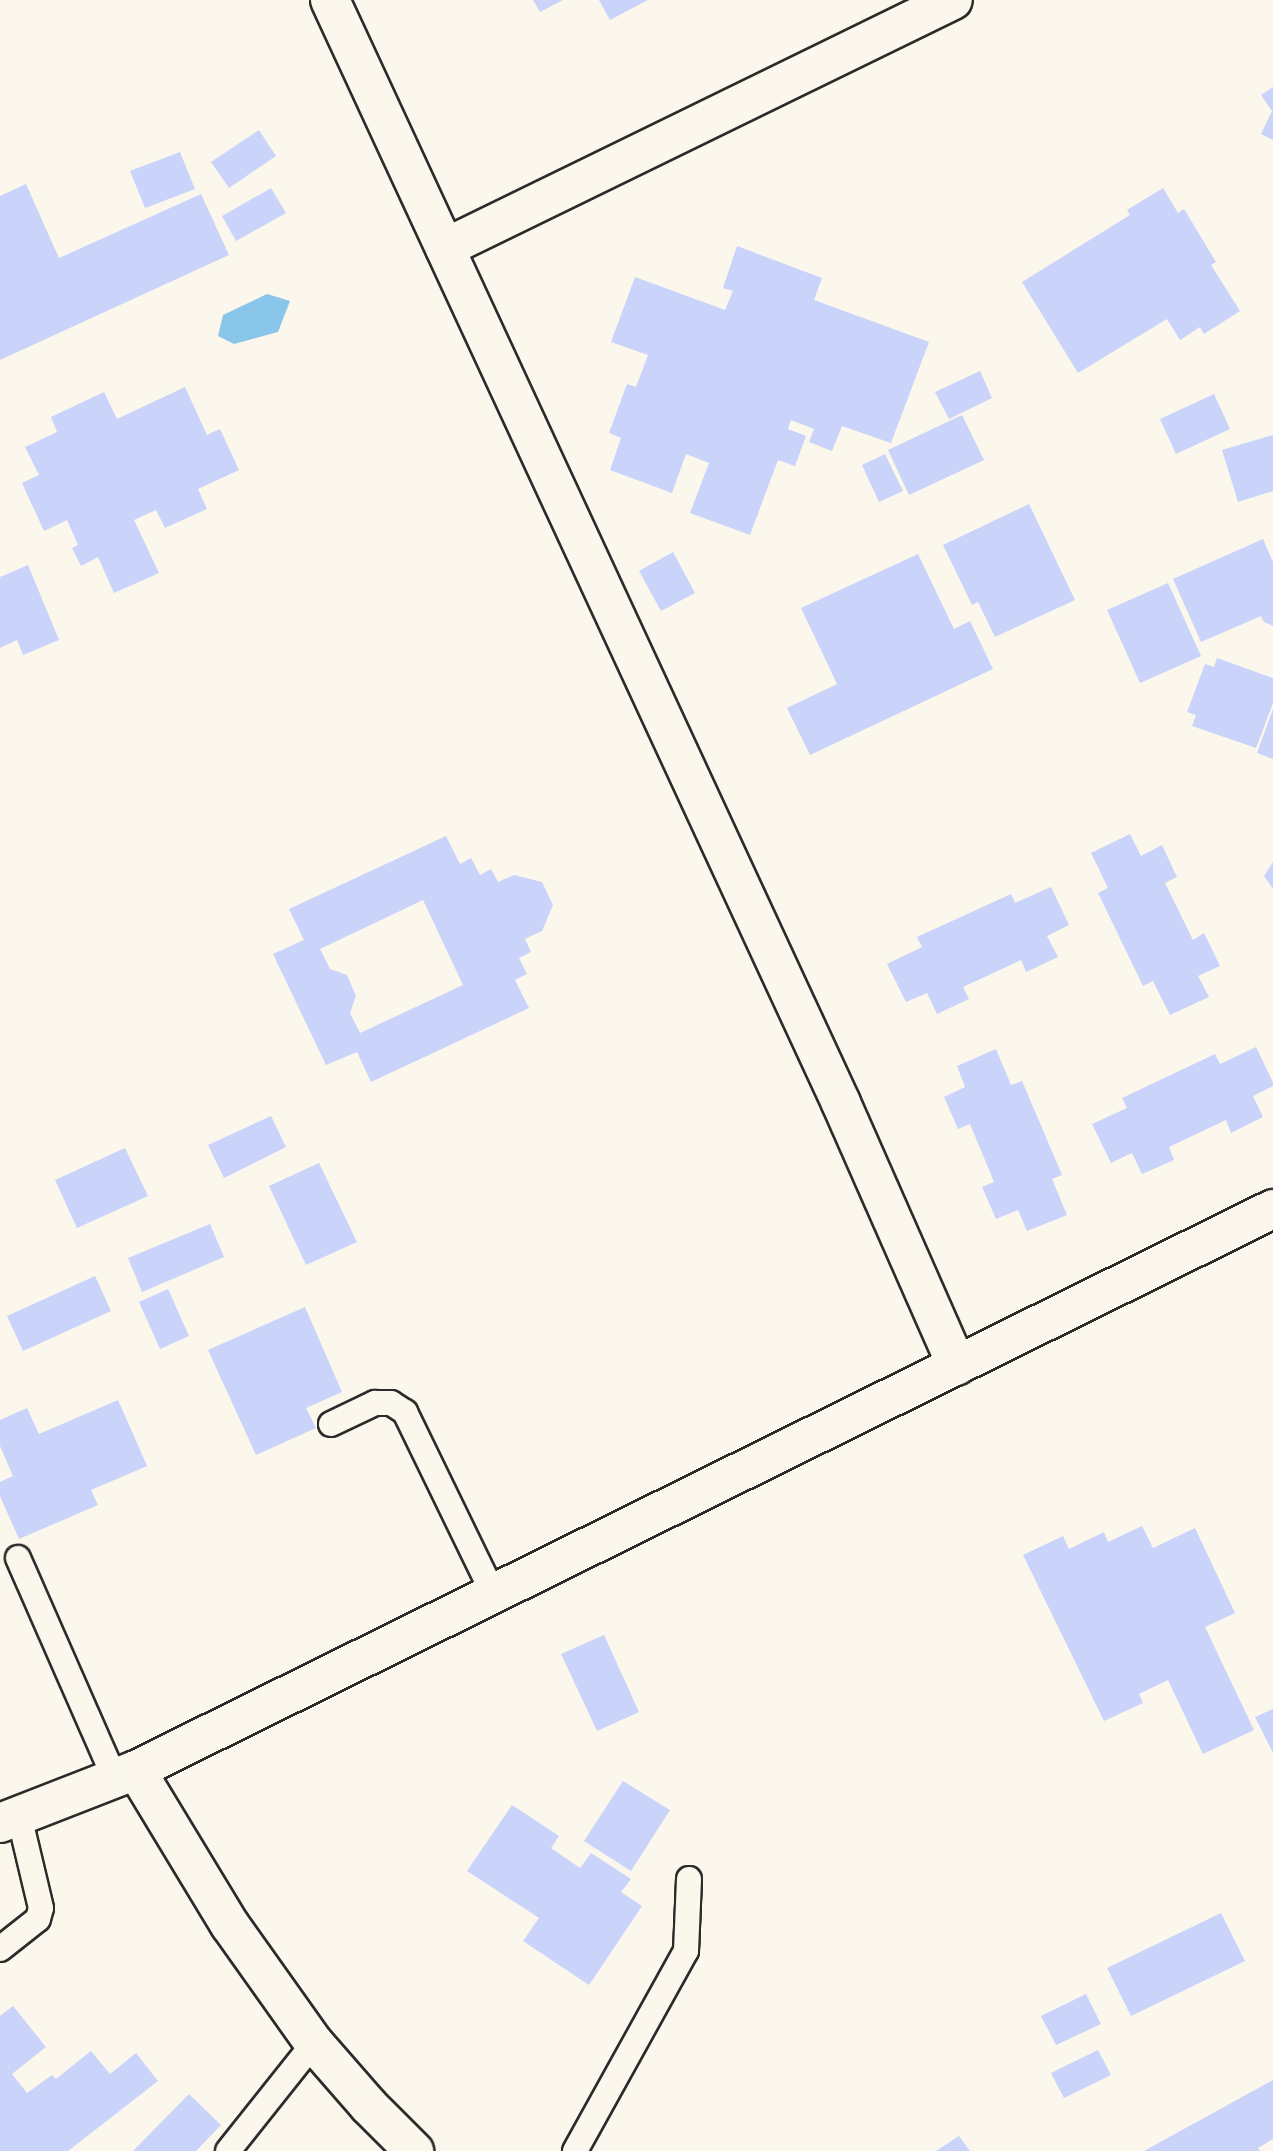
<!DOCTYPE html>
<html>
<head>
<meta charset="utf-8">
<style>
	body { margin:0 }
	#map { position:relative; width:1273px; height:2151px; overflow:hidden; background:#fbf7ec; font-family:"Balsamiq Sans",sans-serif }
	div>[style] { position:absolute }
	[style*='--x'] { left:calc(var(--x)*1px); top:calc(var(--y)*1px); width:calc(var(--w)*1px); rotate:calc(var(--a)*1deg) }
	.water>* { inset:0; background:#8ac5ea }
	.building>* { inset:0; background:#cad3fa }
	.roads { filter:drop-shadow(2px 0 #2b2b2b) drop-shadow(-2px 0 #2b2b2b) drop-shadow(0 2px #2b2b2b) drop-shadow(0 -2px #2b2b2b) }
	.lane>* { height:24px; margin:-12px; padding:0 12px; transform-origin:12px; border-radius:12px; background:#fbf7ec }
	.street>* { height:38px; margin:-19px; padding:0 19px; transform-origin:19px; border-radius:19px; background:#fbf7ec }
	span { translate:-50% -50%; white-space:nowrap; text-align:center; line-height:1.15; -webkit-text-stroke:5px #fbf7ec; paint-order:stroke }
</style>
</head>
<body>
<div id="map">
	<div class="water">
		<div style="clip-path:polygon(267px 294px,290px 301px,278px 332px,234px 344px,218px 336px,223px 315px)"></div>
	</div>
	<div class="building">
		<div style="clip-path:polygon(533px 0,563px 0,540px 12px)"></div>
		<div style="clip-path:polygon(599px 0,648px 0,610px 20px)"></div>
		<div style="clip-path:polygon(1273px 87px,1273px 140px,1261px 134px,1272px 111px,1261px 95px)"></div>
		<div style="clip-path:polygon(259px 130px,276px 156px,229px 188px,211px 162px)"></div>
		<div style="clip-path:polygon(180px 152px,195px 189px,145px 208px,130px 171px)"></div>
		<div style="clip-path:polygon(26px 184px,59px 258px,201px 194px,229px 255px,0 360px,0 196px)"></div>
		<div style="clip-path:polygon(271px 188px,286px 213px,236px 241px,222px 216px)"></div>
		<div style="clip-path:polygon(1163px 188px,1178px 213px,1184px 209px,1216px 262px,1211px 265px,1240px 311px,1204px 334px,1200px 327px,1180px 340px,1167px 319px,1078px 373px,1022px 282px,1130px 215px,1127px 210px)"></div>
		<div style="clip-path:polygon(737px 246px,822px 278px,814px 300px,929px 342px,891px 443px,842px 426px,832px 451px,809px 442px,814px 429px,791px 420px,788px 429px,806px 436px,795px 466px,778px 460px,750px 535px,690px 513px,709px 463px,686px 454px,672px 493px,610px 470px,621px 438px,609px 433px,627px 384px,636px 387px,648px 355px,611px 342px,635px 277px,725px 310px,733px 291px,723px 288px)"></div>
		<div style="clip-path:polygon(980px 371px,992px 398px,949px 419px,935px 392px)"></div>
		<div style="clip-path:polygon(185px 387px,207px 435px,220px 429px,239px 470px,198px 489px,207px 509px,165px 528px,156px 510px,134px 520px,159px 573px,114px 593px,98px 557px,81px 566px,72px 548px,78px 545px,67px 520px,44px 531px,22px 483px,39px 475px,25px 447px,57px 432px,51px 417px,104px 392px,117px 419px)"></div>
		<div style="clip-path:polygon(1214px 394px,1230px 429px,1176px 454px,1160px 419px)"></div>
		<div style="clip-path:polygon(962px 415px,984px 460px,909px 495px,888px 450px)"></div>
		<div style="clip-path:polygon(1273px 435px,1273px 491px,1238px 502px,1222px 450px)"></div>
		<div style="clip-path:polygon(885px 454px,903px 491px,879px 502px,862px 465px)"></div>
		<div style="clip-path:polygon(1029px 504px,1075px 600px,995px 637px,978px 602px,972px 605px,943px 545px)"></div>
		<div style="clip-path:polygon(1263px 539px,1273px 562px,1273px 626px,1264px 622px,1261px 616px,1201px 642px,1173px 579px)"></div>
		<div style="clip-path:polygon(673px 552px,695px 593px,661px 611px,639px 571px)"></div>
		<div style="clip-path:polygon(918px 554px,954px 629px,970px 621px,993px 669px,810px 755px,787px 708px,837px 684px,801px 608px)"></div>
		<div style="clip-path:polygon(28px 565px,59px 640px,23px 655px,17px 640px,0 648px,0 577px)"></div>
		<div style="clip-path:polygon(1168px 583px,1201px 656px,1140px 683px,1107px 610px)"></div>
		<div style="clip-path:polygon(1217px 658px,1273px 678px,1273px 703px,1256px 748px,1192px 726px,1196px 715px,1187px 712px,1205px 664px,1214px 667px)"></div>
		<div style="clip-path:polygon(1273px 709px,1273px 759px,1257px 753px)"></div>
		<div style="clip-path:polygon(1130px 834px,1141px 856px,1162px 845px,1177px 877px,1165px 883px,1193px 940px,1204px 933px,1220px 966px,1198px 976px,1209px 997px,1170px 1015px,1153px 981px,1143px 986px,1098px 893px,1108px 888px,1091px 853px)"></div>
		<div style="clip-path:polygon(evenodd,446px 836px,460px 864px,471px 858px,480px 875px,491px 869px,498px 882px,514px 875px,542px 882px,553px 905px,542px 931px,525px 939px,531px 952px,519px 958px,527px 974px,515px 980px,529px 1008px,371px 1082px,357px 1052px,326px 1065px,273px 954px,304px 940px,289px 909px,446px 836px,423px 900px,463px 985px,360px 1033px,350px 1013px,356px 996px,347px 975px,330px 969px,320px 949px,423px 900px)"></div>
		<div style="clip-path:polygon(1273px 862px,1273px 889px,1264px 876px)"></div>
		<div style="clip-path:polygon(1051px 887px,1069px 925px,1047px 936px,1058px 957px,1026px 972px,1021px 960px,963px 987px,969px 999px,937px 1014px,927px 993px,906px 1002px,887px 964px,922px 947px,917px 937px,1011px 894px,1015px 903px)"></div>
		<div style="clip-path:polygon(1256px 1047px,1273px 1082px,1273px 1086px,1253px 1096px,1263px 1117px,1231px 1133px,1226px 1120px,1169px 1147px,1174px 1160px,1142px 1174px,1132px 1153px,1111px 1163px,1092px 1124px,1127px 1108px,1122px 1098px,1215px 1054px,1220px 1064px)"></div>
		<div style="clip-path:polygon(996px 1049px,1011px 1085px,1022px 1081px,1062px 1175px,1052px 1179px,1067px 1215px,1027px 1231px,1018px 1210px,996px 1219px,982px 1187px,994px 1182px,970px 1124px,958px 1129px,944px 1097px,965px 1087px,957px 1066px)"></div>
		<div style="clip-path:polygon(271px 1116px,286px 1147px,224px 1178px,208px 1145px)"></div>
		<div style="clip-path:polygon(125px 1148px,148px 1196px,77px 1228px,55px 1180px)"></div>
		<div style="clip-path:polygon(319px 1163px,357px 1242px,306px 1265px,269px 1186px)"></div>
		<div style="clip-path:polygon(210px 1224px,224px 1257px,142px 1292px,128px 1258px)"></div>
		<div style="clip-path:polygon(95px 1276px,111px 1311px,23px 1351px,7px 1316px)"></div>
		<div style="clip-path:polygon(168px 1289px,189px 1336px,160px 1349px,139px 1302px)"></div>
		<div style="clip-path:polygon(305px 1307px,342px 1392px,306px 1408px,316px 1428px,256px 1455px,208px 1350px)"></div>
		<div style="clip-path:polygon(118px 1400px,147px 1466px,91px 1490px,98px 1505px,19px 1539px,0 1496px,0 1482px,13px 1476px,0 1446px,0 1420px,27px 1408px,39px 1434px)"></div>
		<div style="clip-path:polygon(1142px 1526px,1153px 1548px,1195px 1528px,1235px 1613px,1205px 1627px,1254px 1730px,1203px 1754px,1168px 1680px,1139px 1694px,1143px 1703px,1104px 1721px,1023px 1555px,1063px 1536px,1069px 1549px,1104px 1532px,1108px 1542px)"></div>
		<div style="clip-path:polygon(604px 1635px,639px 1712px,597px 1731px,561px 1654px)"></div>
		<div style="clip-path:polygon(1273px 1709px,1273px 1753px,1255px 1717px)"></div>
		<div style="clip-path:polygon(623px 1781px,670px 1810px,631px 1871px,584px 1841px)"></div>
		<div style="clip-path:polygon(512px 1805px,559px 1836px,551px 1848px,580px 1868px,591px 1853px,631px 1879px,621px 1892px,642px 1906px,589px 1985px,523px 1941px,539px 1918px,467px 1871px)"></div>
		<div style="clip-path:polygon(1221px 1913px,1245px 1961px,1131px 2016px,1107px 1968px)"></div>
		<div style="clip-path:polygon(1086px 1994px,1101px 2024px,1056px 2045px,1041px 2016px)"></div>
		<div style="clip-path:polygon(13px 2006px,46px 2047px,12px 2074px,27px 2093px,52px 2075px,56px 2079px,91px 2051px,110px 2074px,136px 2053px,158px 2081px,68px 2151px,0 2151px,0 2016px)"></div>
		<div style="clip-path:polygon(1098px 2050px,1111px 2075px,1064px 2098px,1051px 2073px)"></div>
		<div style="clip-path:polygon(1273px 2080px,1273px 2139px,1258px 2148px,1260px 2151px,1144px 2151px)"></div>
		<div style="clip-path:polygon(189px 2094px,221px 2125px,196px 2151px,133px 2151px)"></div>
		<div style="clip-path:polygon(959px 2136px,970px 2151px,936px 2151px)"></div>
	</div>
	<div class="roads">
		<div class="lane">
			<div style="--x:331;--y:1424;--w:49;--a:-25.5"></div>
			<div style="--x:375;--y:1403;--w:16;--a:0"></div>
			<div style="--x:391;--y:1403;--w:17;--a:33"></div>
			<div style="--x:405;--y:1412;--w:201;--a:64.1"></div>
			<div style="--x:18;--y:1558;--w:241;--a:66.3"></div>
			<div style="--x:0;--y:1949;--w:48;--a:-38.3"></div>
			<div style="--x:38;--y:1919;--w:11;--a:-75"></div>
			<div style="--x:41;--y:1908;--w:95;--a:-103.4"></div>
			<div style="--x:228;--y:2151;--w:138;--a:-51.5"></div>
			<div style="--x:575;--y:2151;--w:229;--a:-61"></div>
			<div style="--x:686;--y:1951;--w:72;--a:-87.6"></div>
		</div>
		<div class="street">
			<div style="--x:330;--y:0;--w:1216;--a:65.14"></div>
			<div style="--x:841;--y:1103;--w:287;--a:66.2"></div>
			<div style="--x:445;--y:248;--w:565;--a:-26.02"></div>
			<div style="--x:136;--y:1770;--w:181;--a:58.8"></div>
			<div style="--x:230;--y:1925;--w:145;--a:54.6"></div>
			<div style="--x:314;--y:2043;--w:84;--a:48.9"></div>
			<div style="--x:369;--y:2106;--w:64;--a:45"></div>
			<div style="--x:0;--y:1823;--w:146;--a:-21.3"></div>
			<div style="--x:136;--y:1770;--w:1268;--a:-26.26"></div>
		</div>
	</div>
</div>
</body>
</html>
